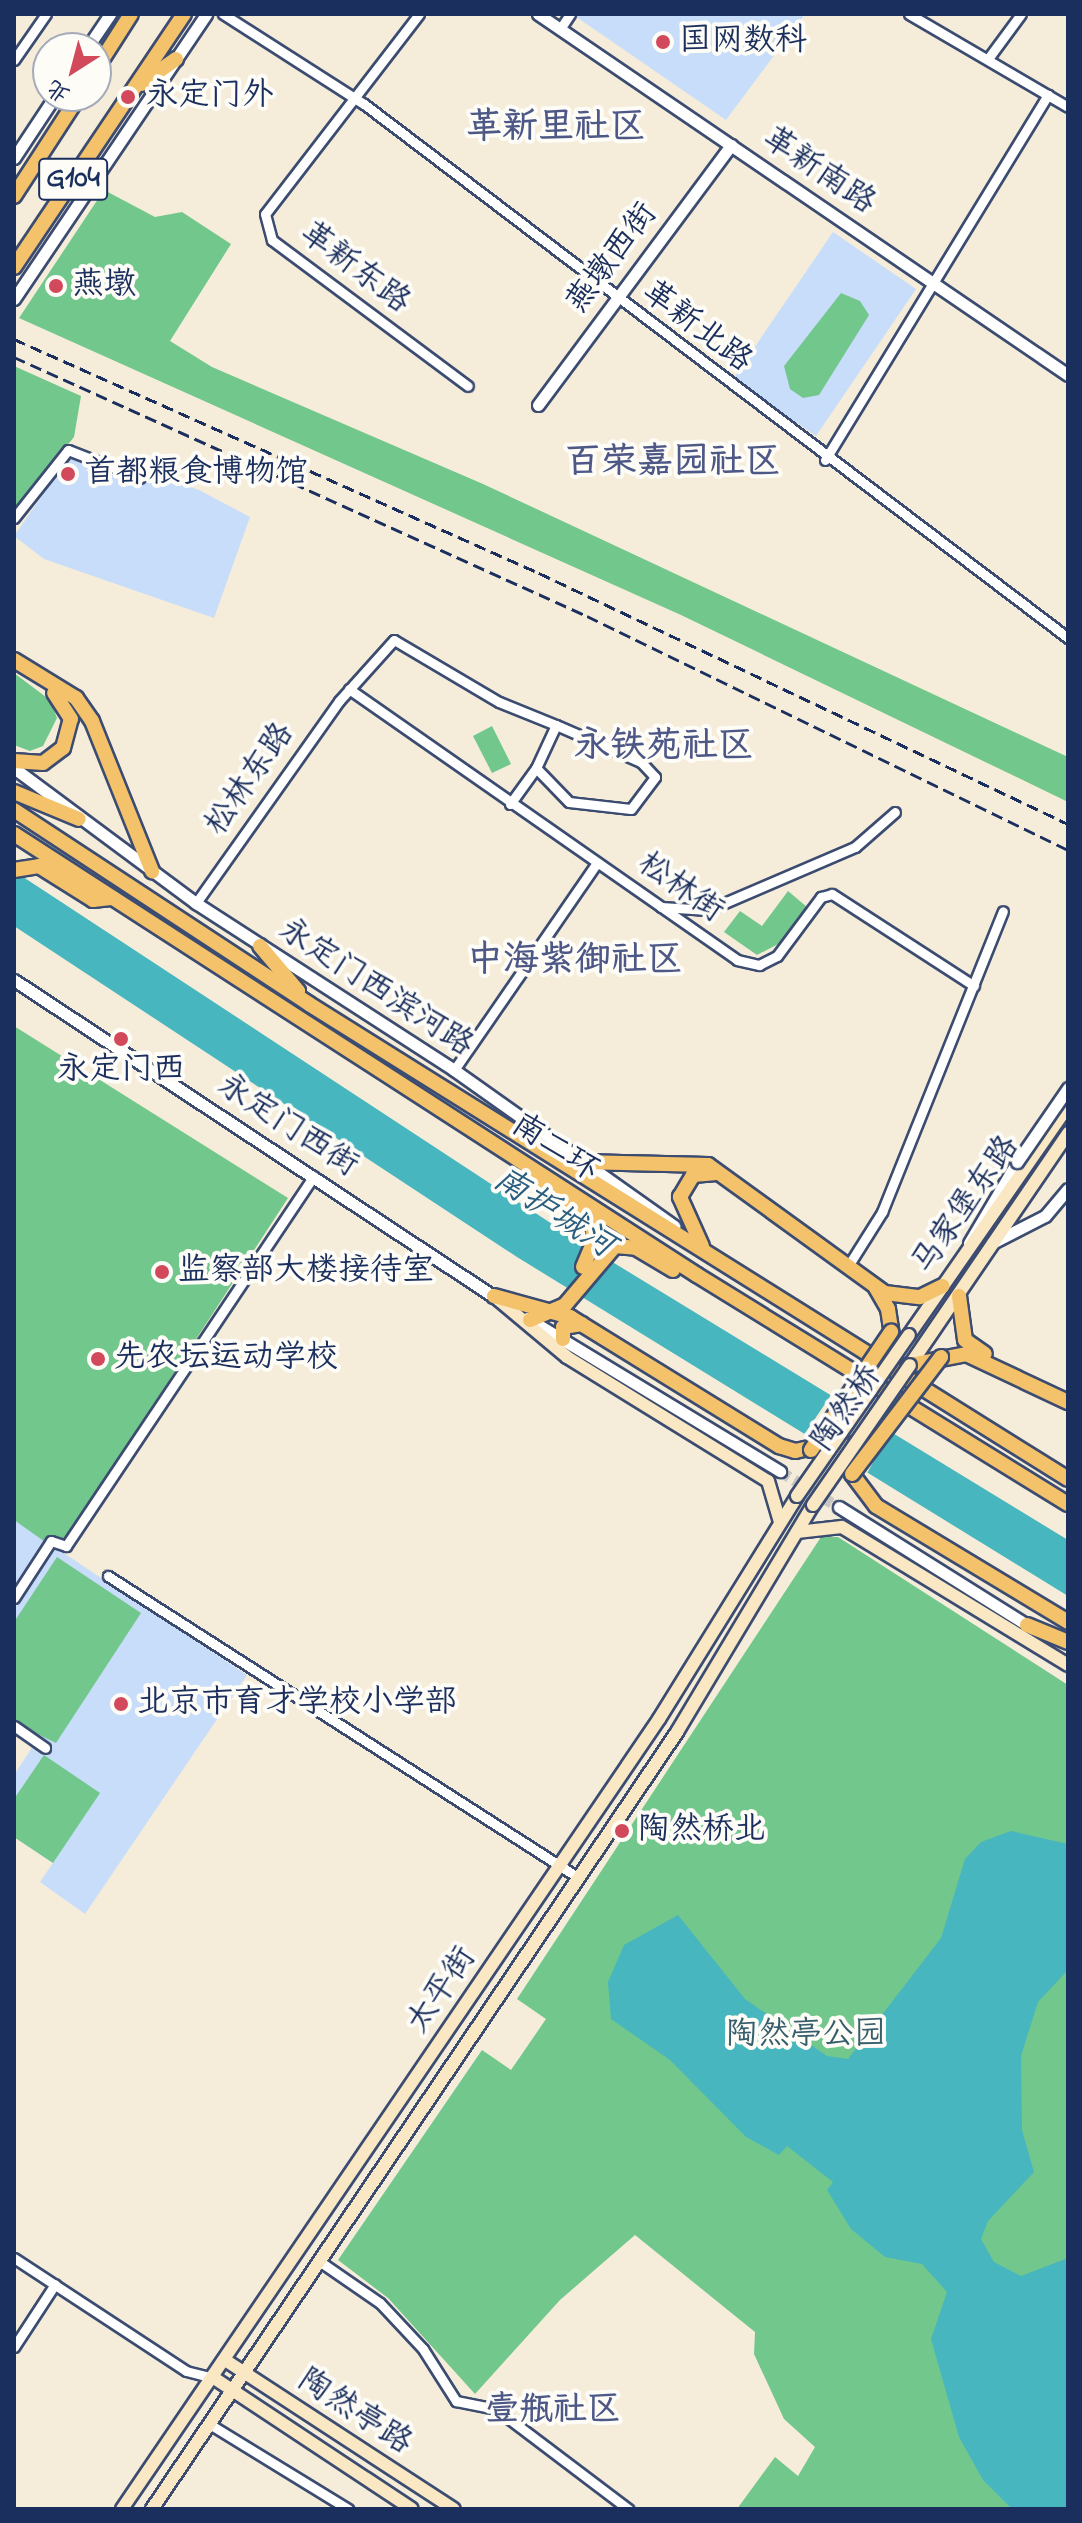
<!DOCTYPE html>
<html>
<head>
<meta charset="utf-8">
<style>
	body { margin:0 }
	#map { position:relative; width:1082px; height:2523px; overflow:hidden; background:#f5edda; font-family:"Indie Flower","LXGW WenKai TC",sans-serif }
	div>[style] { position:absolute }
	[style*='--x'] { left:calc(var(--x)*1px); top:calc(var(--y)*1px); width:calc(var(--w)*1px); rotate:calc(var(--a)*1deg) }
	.built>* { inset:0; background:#c8ddf9 }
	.green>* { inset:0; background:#72c78c }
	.water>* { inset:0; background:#47b6bf }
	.pier>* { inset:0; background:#f5edda }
	.tertiary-tunnel>* { height:11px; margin-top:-5.5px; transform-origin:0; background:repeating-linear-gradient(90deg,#c9c7c1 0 11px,transparent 0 16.5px) }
	.roads { filter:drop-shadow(2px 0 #3c4c71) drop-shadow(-2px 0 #3c4c71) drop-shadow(0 2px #3c4c71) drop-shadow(0 -2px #3c4c71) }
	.minor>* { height:9px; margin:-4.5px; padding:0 4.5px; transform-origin:4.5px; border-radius:4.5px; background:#fff }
	.tertiary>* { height:11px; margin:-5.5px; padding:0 5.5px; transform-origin:5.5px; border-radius:5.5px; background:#fff }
	.secondary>* { height:12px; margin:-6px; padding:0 6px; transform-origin:6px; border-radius:6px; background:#fae7c3 }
	.trunk>* { height:14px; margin:-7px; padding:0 7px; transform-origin:7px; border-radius:7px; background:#f3c26a }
	.rail>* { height:3px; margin-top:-1.5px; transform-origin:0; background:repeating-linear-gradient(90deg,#1b2f5e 0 12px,transparent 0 18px) }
	.bridges { filter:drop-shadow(2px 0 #3c4c71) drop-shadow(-2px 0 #3c4c71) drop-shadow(0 2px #3c4c71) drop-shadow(0 -2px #3c4c71) }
	.tertiary-bridge>* { height:11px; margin:-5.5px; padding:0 5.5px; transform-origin:5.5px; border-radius:5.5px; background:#fff }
	.secondary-bridge>* { height:12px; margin:-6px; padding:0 6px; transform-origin:6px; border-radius:6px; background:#fae7c3 }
	.trunk-bridge>* { height:14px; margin:-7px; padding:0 7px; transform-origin:7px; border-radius:7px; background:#f3c26a }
	.dots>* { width:22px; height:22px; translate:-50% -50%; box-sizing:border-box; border:4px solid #fdfcf7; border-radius:50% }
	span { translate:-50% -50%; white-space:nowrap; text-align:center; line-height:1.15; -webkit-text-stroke:8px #fdfcf7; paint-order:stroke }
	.shield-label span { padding:2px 6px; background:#fdfcf7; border:2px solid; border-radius:6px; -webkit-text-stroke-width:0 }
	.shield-label { font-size:30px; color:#1b2f5e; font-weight:700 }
	.poi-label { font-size:32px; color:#1b2f5e }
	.left { translate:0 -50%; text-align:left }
	.street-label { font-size:32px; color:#1b2f5e }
	.park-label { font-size:32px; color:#355d6c }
	.water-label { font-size:34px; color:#2a5e80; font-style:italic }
	.neighbourhood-label { font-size:34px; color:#4e5887; font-weight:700 }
	.quarter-label { font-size:36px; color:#4e5887; font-weight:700 }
	.frame { position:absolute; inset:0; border:16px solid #1b2f5e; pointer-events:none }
	.north { position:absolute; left:32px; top:32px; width:80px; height:80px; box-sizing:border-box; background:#fdfcf7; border:2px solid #a3aaba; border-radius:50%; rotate:216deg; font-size:22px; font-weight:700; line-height:32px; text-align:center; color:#1b2f5e }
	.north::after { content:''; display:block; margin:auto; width:28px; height:36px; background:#d1495b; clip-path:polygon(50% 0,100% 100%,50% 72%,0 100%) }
</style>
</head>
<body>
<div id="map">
	<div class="built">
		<div style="clip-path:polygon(572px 14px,805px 14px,726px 120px)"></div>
		<div style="clip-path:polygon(833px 232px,916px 289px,816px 436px,733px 379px)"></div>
		<div style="clip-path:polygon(75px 448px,199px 490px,250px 517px,214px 618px,44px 559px,14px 536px)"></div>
		<div style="clip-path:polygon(14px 1520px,247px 1675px,85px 1914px,40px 1882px,53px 1863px,14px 1837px,14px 1775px,33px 1746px,14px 1733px)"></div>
	</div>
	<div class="green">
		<div style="clip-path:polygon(104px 190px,155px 217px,182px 212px,231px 244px,170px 341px,212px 367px,483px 484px,1068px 757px,1068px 802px,681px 615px,19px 318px)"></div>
		<div style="clip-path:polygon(841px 293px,860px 301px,869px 315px,819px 395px,803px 398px,790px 389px,784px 366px)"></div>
		<div style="clip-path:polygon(14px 366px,81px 396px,74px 437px,14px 512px)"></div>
		<div style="clip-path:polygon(14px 673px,50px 700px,57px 718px,43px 746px,30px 751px,14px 745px)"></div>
		<div style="clip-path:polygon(492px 726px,511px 764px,492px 773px,473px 736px)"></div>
		<div style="clip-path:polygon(788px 891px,807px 907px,782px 942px,757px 955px,724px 932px,740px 911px,762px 926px)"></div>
		<div style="clip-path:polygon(14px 1026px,288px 1198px,58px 1551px,14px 1520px)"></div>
		<div style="clip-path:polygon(821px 1537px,838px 1537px,1068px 1685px,1068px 2509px,737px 2509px,775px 2457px,798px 2476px,815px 2447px,784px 2419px,754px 2354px,755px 2332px,635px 2235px,560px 2300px,475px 2394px,388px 2298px,338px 2260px,482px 2050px,511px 2070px,546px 2019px,517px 1999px)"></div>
		<div style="clip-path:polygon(57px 1557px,141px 1613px,56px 1743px,14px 1723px,14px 1622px)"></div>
		<div style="clip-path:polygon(44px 1755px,100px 1793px,53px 1863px,14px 1837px,14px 1799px)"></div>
	</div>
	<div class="water">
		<div style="clip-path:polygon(14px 871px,578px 1241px,1068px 1540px,1068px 1596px,517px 1257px,14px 926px)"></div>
		<div style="clip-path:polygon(1011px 1831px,1068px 1844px,1068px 1970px,1038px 2002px,1021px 2056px,1022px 2130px,1034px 2172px,988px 2221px,981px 2239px,994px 2262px,1021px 2276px,1068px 2258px,1068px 2509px,1012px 2509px,983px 2480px,959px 2437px,931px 2339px,947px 2292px,922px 2264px,885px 2257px,851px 2229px,827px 2190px,833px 2182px,787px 2146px,779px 2155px,746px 2137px,670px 2060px,611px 2019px,608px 1982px,624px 1945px,678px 1915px,745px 1999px,827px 2056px,848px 2059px,941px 1938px,965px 1859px,981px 1842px)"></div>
	</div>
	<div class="pier">
		<div style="clip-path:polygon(833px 1392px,892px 1428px,865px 1477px,802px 1438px)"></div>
	</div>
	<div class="tertiary-tunnel">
		<div style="--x:780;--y:1471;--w:69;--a:31.4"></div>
	</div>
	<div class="roads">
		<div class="minor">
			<div style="--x:223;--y:14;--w:167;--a:32.6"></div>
			<div style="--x:364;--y:104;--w:884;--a:37.18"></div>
			<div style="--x:419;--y:14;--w:252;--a:127.6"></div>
			<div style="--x:265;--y:214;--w:27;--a:75"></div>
			<div style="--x:272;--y:240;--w:244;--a:36.7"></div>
			<div style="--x:909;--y:14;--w:184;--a:30.3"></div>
			<div style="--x:560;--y:29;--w:18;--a:-56"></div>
			<div style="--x:990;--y:56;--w:52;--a:-53.6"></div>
			<div style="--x:14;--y:60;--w:56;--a:-55.2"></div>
			<div style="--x:825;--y:460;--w:428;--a:-58.6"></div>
			<div style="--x:14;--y:518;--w:87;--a:-51.5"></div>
			<div style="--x:68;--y:450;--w:77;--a:21.3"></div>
			<div style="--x:349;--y:689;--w:473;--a:34.9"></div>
			<div style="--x:737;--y:960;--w:23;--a:13"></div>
			<div style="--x:759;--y:965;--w:20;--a:-27"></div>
			<div style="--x:777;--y:956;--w:74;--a:-53.3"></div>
			<div style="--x:821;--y:897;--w:11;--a:-15"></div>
			<div style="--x:832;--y:894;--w:169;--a:32.9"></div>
			<div style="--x:510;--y:804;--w:44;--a:-54.2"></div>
			<div style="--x:196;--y:903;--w:247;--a:-54.7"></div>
			<div style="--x:339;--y:701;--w:82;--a:-48"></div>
			<div style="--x:394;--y:640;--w:122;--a:30.6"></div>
			<div style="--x:499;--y:702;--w:61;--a:22"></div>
			<div style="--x:556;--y:725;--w:47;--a:114.9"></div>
			<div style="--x:536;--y:768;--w:47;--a:45.9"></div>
			<div style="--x:569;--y:802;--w:62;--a:6.4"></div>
			<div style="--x:631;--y:809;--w:40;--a:-53"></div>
			<div style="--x:655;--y:777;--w:21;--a:-133"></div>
			<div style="--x:641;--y:762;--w:93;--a:-156.5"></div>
			<div style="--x:661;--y:907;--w:47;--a:3.7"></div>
			<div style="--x:708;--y:910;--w:160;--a:-23.2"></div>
			<div style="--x:855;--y:847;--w:53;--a:-41.2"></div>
			<div style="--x:454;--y:1070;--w:252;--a:-55.4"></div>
			<div style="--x:848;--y:1266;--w:64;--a:-57.8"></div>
			<div style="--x:882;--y:1212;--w:324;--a:-68.1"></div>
			<div style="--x:108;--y:1576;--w:560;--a:32.67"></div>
			<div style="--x:14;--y:1598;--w:68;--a:-57"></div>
			<div style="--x:51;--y:1541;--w:16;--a:18"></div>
			<div style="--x:66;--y:1546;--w:445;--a:-56.2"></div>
			<div style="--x:14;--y:1726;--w:38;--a:35"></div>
			<div style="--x:14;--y:2258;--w:206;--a:33.3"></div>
			<div style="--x:186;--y:2371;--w:29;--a:14"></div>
			<div style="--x:322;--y:2263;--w:70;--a:34.6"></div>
			<div style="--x:380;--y:2303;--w:63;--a:46.9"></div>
			<div style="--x:423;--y:2349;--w:62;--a:57.6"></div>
			<div style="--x:456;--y:2401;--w:41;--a:11.3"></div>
			<div style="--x:496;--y:2409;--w:166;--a:37.1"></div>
			<div style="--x:14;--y:2347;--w:75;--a:-56.9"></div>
			<div style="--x:211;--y:2425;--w:161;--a:31.5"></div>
		</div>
		<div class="tertiary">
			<div style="--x:538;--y:14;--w:641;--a:34.26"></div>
			<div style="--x:87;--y:48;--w:41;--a:-55.9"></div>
			<div style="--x:14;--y:158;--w:74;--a:-56.5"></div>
			<div style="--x:14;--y:299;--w:344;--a:-56"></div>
			<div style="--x:538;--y:405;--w:324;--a:-53.4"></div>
			<div style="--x:14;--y:768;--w:227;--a:36.6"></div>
			<div style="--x:196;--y:903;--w:307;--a:32.9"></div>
			<div style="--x:454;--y:1070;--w:270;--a:35.3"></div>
			<div style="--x:14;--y:980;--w:581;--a:33.42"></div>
			<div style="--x:969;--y:1243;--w:94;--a:-59.3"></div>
			<div style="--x:992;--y:1243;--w:59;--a:-27"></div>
			<div style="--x:1045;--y:1216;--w:35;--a:-50"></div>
			<div style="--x:527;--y:1318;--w:296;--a:31.2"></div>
			<div style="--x:839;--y:1507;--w:228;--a:32.1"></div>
		</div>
		<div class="secondary">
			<div style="--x:494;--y:1296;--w:95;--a:39.9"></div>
			<div style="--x:567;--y:1357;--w:236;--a:31.7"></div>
			<div style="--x:768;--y:1481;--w:43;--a:73.7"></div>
			<div style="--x:909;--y:1335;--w:279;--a:-55.2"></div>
			<div style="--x:910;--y:1365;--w:281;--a:-55.7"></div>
			<div style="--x:797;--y:1532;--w:45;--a:-6.3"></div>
			<div style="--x:842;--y:1527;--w:265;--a:31.4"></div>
			<div style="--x:225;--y:2360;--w:273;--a:33.1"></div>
			<div style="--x:214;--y:2378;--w:237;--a:33.5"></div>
			<div style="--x:122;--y:2509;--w:955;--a:-55.79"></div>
			<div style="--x:659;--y:1719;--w:262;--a:-58.2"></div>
			<div style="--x:152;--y:2509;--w:938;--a:-55.95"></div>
			<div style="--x:677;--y:1732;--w:265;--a:-59.1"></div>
		</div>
		<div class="trunk">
			<div style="--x:96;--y:69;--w:65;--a:-57.5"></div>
			<div style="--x:141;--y:84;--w:43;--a:-35.5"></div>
			<div style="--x:14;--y:196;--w:119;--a:-57"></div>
			<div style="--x:14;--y:267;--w:305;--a:-56.1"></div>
			<div style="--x:14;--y:660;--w:73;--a:31.5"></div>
			<div style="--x:76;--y:698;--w:28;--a:55"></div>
			<div style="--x:92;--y:721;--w:162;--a:68.2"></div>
			<div style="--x:14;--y:761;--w:29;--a:4"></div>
			<div style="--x:43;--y:763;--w:25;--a:-37"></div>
			<div style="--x:63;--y:748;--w:30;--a:-75"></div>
			<div style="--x:71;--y:719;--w:31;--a:-123"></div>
			<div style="--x:14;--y:792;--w:70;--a:22.6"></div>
			<div style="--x:14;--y:810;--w:353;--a:33.3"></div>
			<div style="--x:309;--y:1004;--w:895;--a:32.04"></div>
			<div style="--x:14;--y:834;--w:813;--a:32.85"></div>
			<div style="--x:697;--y:1275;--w:436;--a:31.7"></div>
			<div style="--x:14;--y:870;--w:25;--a:-9"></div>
			<div style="--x:39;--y:866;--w:64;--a:32.2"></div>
			<div style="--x:93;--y:900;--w:20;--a:-6"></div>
			<div style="--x:260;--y:946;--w:59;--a:49.8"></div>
			<div style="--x:580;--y:1162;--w:128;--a:1.3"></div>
			<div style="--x:708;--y:1165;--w:218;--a:35.9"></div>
			<div style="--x:885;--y:1293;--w:35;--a:7"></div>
			<div style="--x:920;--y:1297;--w:25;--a:-26"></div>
			<div style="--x:528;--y:1169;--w:83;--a:39.6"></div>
			<div style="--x:592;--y:1222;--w:19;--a:84"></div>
			<div style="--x:594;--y:1241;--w:28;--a:113"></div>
			<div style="--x:702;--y:1246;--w:54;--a:-114.2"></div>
			<div style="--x:680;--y:1197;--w:26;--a:-59"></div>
			<div style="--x:693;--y:1175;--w:21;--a:-5"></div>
			<div style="--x:876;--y:1288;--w:24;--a:60"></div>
			<div style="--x:888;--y:1309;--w:47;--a:81.3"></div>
			<div style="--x:494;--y:1296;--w:79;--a:15.4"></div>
			<div style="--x:570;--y:1317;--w:246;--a:31.7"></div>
			<div style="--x:779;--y:1446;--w:17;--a:17"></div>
			<div style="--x:795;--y:1451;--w:38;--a:-12"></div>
			<div style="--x:959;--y:1296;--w:44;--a:82.2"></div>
			<div style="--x:965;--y:1340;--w:24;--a:35"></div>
			<div style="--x:530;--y:1320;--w:38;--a:-23"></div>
			<div style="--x:565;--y:1305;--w:77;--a:-49.7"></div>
			<div style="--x:615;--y:1246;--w:21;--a:5"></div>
			<div style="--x:636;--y:1248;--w:43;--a:30.7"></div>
			<div style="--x:563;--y:1339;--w:12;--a:-90"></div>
			<div style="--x:563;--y:1327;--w:19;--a:-9"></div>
			<div style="--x:910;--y:1365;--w:57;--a:-11.1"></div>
			<div style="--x:966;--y:1354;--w:113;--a:25.2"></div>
			<div style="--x:856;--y:1443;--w:31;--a:97"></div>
			<div style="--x:852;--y:1474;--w:40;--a:53"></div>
			<div style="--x:876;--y:1506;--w:224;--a:31.1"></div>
			<div style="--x:1027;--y:1625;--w:44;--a:22.5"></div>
		</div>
	</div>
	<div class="rail">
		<div style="--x:14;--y:339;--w:575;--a:24.02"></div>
		<div style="--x:539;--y:573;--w:586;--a:25.38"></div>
		<div style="--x:14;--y:357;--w:629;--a:24.32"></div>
		<div style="--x:587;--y:616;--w:535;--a:25.94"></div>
	</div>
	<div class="bridges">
		<div class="tertiary-bridge">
			<div style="--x:1017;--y:1162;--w:90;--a:-55.4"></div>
		</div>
		<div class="secondary-bridge">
			<div style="--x:797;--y:1496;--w:196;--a:-55.2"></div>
			<div style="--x:813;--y:1505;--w:170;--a:-55.3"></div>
		</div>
		<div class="trunk-bridge">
			<div style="--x:811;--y:1450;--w:143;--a:-55.9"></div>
			<div style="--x:852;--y:1474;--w:147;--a:-52.7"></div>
		</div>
	</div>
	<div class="dots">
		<div style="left:663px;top:42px;background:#d1495b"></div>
		<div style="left:128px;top:97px;background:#d1495b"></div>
		<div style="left:56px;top:286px;background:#d1495b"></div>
		<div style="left:68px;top:474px;background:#d1495b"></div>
		<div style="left:121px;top:1039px;background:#d1495b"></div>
		<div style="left:162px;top:1272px;background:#d1495b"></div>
		<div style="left:98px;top:1359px;background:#d1495b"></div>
		<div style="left:121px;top:1704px;background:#d1495b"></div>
		<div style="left:622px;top:1831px;background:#d1495b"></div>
	</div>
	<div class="shield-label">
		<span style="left:73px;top:179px">G104</span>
	</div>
	<div class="poi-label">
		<span class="left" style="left:679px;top:42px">国网数科</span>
		<span class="left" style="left:146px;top:97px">永定门外</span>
		<span class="left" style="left:72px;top:286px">燕墩</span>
		<span class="left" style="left:84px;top:474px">首都粮食博物馆</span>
		<span style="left:121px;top:1071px">永定门西</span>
		<span class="left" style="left:178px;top:1272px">监察部大楼接待室</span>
		<span class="left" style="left:114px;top:1359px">先农坛运动学校</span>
		<span class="left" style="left:137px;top:1704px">北京市育才学校小学部</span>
		<span class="left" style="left:638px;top:1831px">陶然桥北</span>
	</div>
	<div class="street-label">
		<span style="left:818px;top:172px;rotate:34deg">革新南路</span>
		<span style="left:613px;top:259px;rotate:-53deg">燕墩西街</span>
		<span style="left:354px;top:269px;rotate:37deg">革新东路</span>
		<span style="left:696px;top:328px;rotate:37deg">革新北路</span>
		<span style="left:251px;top:780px;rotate:-55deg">松林东路</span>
		<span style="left:680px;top:889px;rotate:35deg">松林街</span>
		<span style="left:375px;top:989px;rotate:33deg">永定门西滨河路</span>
		<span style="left:287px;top:1127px;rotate:33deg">永定门西街</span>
		<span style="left:554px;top:1149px;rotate:33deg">南二环</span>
		<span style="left:967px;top:1206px;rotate:-55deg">马家堡东路</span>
		<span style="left:848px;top:1409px;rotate:-55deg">陶然桥</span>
		<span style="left:443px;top:1991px;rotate:-56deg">太平街</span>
		<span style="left:354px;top:2413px;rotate:33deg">陶然亭路</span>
	</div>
	<div class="park-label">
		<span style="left:806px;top:2036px">陶然亭公园</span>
	</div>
	<div class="water-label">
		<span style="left:553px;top:1214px;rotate:33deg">南护城河</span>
	</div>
	<div class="neighbourhood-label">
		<span style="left:553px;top:2412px">壹瓶社区</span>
	</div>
	<div class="quarter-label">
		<span style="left:556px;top:129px">革新里社区</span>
		<span style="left:673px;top:464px">百荣嘉园社区</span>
		<span style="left:664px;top:748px">永铁苑社区</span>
		<span style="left:575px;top:962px">中海紫御社区</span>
	</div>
	<div class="frame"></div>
	<div class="north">北</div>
</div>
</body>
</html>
